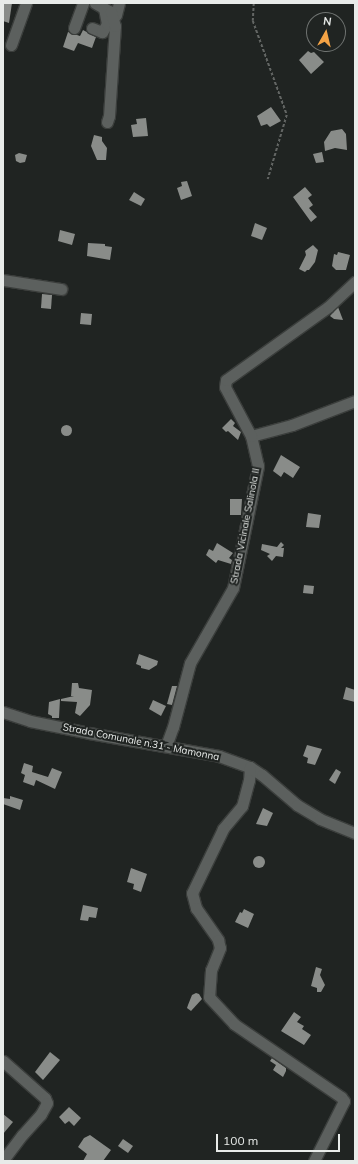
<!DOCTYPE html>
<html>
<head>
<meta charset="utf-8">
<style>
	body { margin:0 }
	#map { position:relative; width:358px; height:1164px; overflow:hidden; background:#202422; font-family:Mulish,sans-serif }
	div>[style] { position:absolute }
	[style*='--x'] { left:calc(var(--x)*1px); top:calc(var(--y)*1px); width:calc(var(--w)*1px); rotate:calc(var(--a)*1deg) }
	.building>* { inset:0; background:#898c89 }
	.round { border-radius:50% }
	.path>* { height:1.5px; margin-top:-0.75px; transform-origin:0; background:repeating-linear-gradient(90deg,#636664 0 3px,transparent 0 5px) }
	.roads { filter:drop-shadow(1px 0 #3b3e3c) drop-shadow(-1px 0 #3b3e3c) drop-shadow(0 1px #3b3e3c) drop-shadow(0 -1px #3b3e3c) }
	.minor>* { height:11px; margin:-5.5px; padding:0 5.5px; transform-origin:5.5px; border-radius:5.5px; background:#5c605e }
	span { translate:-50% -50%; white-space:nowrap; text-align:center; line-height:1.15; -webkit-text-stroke:4px #202422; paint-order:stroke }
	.street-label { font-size:10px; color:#e8ebe9 }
	.frame { position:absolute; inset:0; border:4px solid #e8ebe9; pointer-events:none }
	.north { position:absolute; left:306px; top:12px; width:40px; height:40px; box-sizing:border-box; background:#202422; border:1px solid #707472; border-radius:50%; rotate:8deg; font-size:11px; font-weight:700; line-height:16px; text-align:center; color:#e8ebe9 }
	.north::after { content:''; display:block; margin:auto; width:14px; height:18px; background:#f4a345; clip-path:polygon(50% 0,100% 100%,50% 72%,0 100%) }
	.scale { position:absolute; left:216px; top:1134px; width:124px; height:18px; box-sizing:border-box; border:2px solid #e8ebe9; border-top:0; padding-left:5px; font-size:12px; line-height:14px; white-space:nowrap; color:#e8ebe9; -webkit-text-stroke:3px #202422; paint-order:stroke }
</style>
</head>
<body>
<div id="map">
	<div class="building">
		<div style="clip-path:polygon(3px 3px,12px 3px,9px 23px,3px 21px)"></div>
		<div style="clip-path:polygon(83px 30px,96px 37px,92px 48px,78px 43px,74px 51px,63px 47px,68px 32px,80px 36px)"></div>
		<div style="clip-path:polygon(308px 51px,311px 53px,314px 52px,324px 62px,311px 74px,299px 60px)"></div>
		<div style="clip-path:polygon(271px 107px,281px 121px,270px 127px,267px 124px,261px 126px,257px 116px)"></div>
		<div style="clip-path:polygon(146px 118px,148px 136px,133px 137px,131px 125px,137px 124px,136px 119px)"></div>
		<div style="clip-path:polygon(342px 129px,346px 134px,347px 150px,335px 148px,325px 151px,324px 142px,331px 131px)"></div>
		<div style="clip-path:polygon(94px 135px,102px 137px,102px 141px,107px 148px,106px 160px,97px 160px,91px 146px)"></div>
		<div style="clip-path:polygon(322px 152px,324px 162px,316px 163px,313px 154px)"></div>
		<div style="clip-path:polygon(19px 153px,27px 155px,25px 162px,20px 163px,16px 161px,15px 155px)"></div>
		<div style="clip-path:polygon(187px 181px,192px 196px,181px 200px,177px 188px,182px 186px,181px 182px)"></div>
		<div style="clip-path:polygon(305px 187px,312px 195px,308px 198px,313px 205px,309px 208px,317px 217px,311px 222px,293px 197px)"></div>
		<div style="clip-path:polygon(134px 192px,145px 199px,141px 206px,129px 200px)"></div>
		<div style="clip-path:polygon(255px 223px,267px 228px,262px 240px,251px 236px)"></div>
		<div style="clip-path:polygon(60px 230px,75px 234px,72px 245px,58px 241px)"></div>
		<div style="clip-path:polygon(88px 243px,105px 244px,105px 246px,112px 247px,110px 260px,87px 256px)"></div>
		<div style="clip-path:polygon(313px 245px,318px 250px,315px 262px,309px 270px,307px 270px,305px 272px,299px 269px,306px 255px,305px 251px)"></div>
		<div style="clip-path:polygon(338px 252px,350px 255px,346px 270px,336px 270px,332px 266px,334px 254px,337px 255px)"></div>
		<div style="clip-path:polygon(42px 294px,52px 295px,51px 309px,41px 308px)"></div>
		<div style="clip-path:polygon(338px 307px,343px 320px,334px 319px,330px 316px)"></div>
		<div style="clip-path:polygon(81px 313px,92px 314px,91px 325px,80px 324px)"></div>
		<div style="clip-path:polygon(231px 419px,235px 423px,233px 426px,241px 432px,238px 440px,228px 431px,226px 432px,222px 428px)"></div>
		<div class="round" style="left:60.5px;top:424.5px;width:11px;height:11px"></div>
		<div style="clip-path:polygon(281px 455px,300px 467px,293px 478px,284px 472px,281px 477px,273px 471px)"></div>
		<div style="clip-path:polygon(230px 499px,242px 499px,241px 515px,230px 515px)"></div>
		<div style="clip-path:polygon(308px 513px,321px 515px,319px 528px,306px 527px)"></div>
		<div style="clip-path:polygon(281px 542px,284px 545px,281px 548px,284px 548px,283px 557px,276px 556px,272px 561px,267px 556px,270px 554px,261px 550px,262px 544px,277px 547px)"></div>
		<div style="clip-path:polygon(217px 543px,233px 553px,229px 558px,232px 560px,231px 564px,218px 560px,216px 563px,206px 555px,209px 549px,213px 551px)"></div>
		<div style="clip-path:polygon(304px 585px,314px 586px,313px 594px,303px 593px)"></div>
		<div style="clip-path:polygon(139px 654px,158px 661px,157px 665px,149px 670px,141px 668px,141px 666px,136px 664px)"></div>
		<div style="clip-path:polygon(72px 683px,78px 683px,79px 688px,92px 690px,90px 705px,80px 716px,75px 713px,77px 702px,61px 701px,61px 699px,74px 696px,71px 696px)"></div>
		<div style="clip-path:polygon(172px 686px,177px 686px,172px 705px,167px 704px)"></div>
		<div style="clip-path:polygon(346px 687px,355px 690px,355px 702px,343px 699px)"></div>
		<div style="clip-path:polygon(60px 699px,59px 718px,52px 718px,52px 716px,48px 714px,49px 702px)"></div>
		<div style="clip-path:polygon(153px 700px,166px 706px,161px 716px,149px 709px)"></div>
		<div style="clip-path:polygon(307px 745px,322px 749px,315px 765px,307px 763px,308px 758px,303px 756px)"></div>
		<div style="clip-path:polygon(24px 763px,33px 766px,32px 772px,48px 777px,52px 768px,62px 772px,55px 789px,36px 780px,34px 786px,23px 782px,25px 775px,21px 773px)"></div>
		<div style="clip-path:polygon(336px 769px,341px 772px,335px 784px,329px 780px)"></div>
		<div style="clip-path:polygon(10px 796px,23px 800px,20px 810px,3px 804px,3px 798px,10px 799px)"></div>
		<div style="clip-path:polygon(263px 808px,273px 813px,267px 826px,256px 824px)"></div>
		<div class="round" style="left:253px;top:856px;width:12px;height:12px"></div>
		<div style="clip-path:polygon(131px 868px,147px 874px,141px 892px,133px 889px,134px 884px,127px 882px)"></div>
		<div style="clip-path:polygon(83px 905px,98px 908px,96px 918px,89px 917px,88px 921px,80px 920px)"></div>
		<div style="clip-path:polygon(244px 909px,254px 914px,248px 928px,235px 922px,240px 912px,242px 913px)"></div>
		<div style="clip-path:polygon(316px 967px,322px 969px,320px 975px,325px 985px,321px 992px,317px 992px,317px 988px,311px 986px)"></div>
		<div style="clip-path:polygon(196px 993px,199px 994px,202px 999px,191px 1011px,187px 1008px,188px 1005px,192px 995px)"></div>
		<div style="clip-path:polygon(294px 1012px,301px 1017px,297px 1022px,304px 1026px,302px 1029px,311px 1035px,304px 1045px,281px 1031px)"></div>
		<div style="clip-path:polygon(50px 1052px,60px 1060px,43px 1080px,35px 1072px)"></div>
		<div style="clip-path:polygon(272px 1058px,286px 1068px,286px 1071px,283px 1077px,273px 1070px,276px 1065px,270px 1061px)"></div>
		<div style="clip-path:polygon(69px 1107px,81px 1118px,74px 1126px,69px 1121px,65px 1124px,59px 1117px)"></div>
		<div style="clip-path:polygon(3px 1114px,13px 1122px,3px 1134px)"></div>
		<div style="clip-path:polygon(90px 1135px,111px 1150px,103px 1161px,83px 1161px,87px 1154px,78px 1147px,84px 1138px)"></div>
		<div style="clip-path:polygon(123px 1139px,133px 1146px,128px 1153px,118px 1146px)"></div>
	</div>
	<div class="path">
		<div style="--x:254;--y:3;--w:18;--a:93"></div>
		<div style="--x:253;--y:21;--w:100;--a:70.1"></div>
		<div style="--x:287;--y:115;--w:67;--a:106.5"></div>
	</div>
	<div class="roads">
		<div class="minor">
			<div style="--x:95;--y:3;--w:24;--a:30"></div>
			<div style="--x:116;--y:15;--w:12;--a:-76"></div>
			<div style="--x:74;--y:28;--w:27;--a:-70"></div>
			<div style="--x:92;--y:28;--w:11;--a:22"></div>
			<div style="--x:102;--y:32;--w:9;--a:-58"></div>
			<div style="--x:107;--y:24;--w:16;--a:-101"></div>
			<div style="--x:11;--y:45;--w:45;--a:-70.3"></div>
			<div style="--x:107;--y:122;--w:6;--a:-72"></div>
			<div style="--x:109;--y:116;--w:90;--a:-86.2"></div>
			<div style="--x:115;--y:26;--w:15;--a:-106"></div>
			<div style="--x:3;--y:280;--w:59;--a:8.8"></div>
			<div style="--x:251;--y:436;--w:42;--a:-15"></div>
			<div style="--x:292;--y:425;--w:67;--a:-20.9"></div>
			<div style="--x:3;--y:712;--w:28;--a:18"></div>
			<div style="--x:30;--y:721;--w:60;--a:11.5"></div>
			<div style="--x:89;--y:733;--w:132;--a:10"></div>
			<div style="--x:219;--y:756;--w:33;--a:20"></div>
			<div style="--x:250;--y:767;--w:14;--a:34"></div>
			<div style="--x:262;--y:775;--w:46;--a:40.6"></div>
			<div style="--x:297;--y:805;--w:27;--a:31"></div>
			<div style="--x:320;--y:819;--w:38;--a:22"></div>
			<div style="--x:166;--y:746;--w:20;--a:-70"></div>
			<div style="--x:173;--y:727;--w:66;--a:-75.1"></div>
			<div style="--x:190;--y:663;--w:86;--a:-60.2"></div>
			<div style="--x:233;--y:588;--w:125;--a:-78.4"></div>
			<div style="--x:258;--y:466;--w:31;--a:-103"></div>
			<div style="--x:251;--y:436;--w:55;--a:-118"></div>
			<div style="--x:225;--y:387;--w:7;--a:-82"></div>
			<div style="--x:226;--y:380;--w:125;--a:-35.6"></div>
			<div style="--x:328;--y:307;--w:37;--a:-43"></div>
			<div style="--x:250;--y:767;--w:13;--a:94"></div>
			<div style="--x:249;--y:780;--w:27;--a:105"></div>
			<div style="--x:242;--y:806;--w:30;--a:130"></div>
			<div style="--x:223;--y:829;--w:71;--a:115.8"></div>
			<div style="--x:192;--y:893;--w:16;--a:75"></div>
			<div style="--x:196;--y:908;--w:39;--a:55"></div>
			<div style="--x:218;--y:940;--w:8;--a:76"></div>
			<div style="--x:220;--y:948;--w:24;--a:112"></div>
			<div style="--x:211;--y:970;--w:27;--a:94"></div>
			<div style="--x:209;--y:997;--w:37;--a:47"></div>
			<div style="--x:234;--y:1024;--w:130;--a:34.3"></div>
			<div style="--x:341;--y:1097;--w:5;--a:53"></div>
			<div style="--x:344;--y:1101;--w:67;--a:116.6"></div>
			<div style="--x:3;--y:1061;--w:56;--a:41.4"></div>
			<div style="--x:45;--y:1098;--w:5;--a:68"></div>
			<div style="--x:47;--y:1103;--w:13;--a:119"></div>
			<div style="--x:41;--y:1114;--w:28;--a:132"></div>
			<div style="--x:22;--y:1135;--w:31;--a:127"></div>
		</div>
	</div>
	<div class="street-label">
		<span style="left:245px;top:526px;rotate:-79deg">Strada Vicinale Salinola II</span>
		<span style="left:141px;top:742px;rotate:11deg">Strada Comunale n.31 - Mamonna</span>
	</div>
	<div class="frame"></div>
	<div class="north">N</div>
	<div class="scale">100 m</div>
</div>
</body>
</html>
